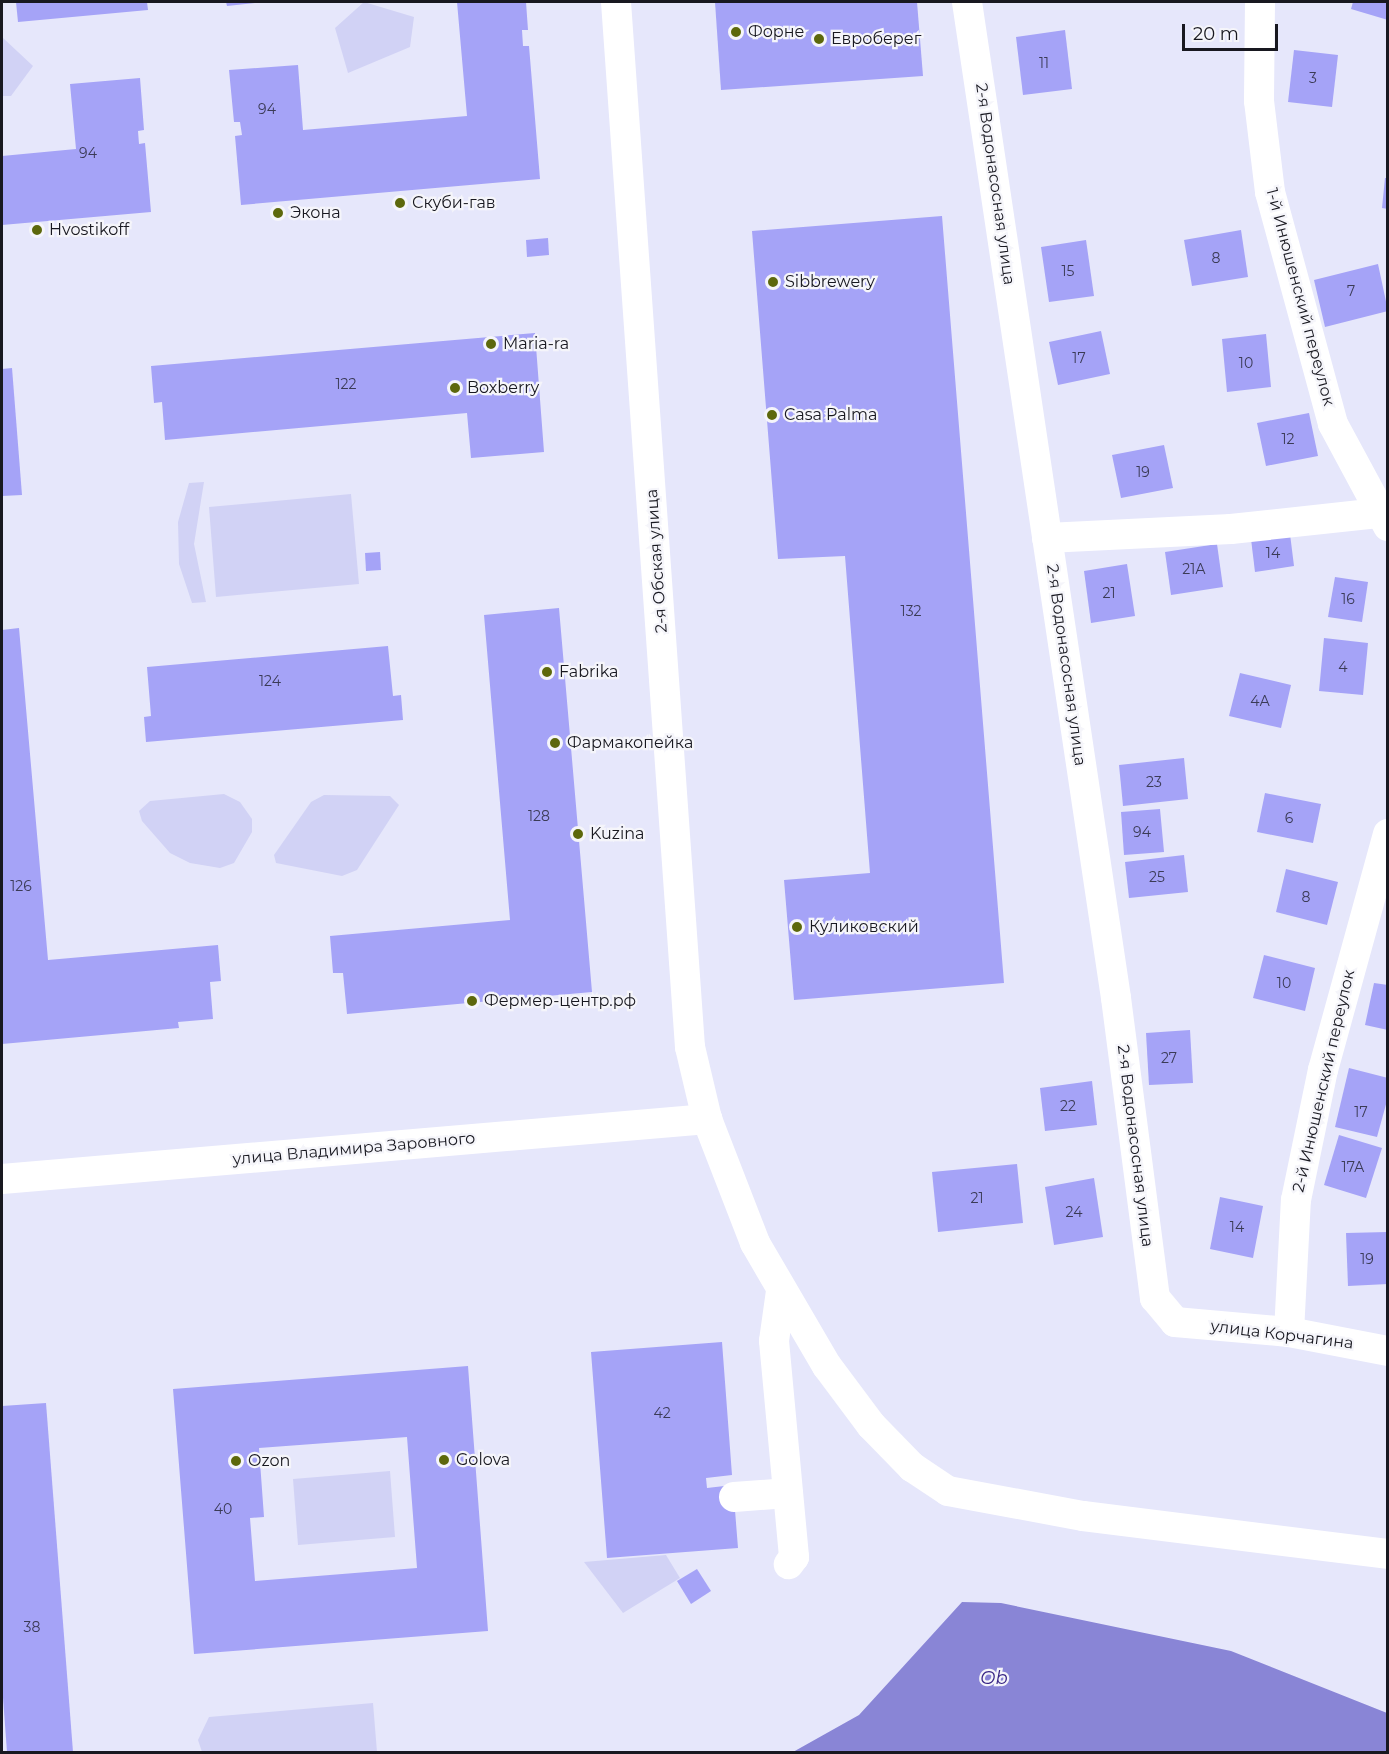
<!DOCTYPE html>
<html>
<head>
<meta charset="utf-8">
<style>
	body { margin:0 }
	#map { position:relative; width:1389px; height:1754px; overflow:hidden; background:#e6e7fb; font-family:Montserrat,sans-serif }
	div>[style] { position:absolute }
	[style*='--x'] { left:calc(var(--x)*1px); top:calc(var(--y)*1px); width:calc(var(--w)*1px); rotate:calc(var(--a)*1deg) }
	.green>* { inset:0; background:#d1d2f5 }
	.water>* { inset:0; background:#8985d6 }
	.building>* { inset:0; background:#a5a3f7 }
	.minor>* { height:30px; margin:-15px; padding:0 15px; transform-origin:15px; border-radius:15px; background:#fff }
	.dots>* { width:16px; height:16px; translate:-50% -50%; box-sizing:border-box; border:3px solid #f5f5fa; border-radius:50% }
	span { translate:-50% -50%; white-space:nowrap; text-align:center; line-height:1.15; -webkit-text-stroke:4.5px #f5f5fa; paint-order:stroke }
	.number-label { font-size:14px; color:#3b3b56 }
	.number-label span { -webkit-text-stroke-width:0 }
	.poi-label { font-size:16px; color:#181820 }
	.left { translate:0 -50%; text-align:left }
	.street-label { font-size:16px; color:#181820 }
	.water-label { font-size:18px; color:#392786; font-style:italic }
	.frame { position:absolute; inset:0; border:3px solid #181820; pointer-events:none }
	.scale { position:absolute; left:1182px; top:24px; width:96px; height:27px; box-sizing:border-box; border:3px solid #181820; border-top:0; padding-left:8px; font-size:18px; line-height:21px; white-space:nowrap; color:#181820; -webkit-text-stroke:4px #f5f5fa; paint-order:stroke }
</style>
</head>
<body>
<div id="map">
	<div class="green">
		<div style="clip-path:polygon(364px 2px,414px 17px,410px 47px,348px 73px,335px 28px)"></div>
		<div style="clip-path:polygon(2px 37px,33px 66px,11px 96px,2px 96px)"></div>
		<div style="clip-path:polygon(204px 482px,194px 544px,206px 602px,192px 603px,179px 564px,178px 522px,189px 483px)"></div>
		<div style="clip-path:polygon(351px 494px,359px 584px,216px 597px,209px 507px)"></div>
		<div style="clip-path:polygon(224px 794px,240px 802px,252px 819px,252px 832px,234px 863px,220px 868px,190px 863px,170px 853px,142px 821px,139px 811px,150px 801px)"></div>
		<div style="clip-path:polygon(324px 795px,390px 796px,399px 805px,357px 870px,342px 876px,276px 863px,274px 855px,311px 802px)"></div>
		<div style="clip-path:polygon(390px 1471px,395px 1537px,298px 1545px,293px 1479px)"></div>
		<div style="clip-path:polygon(666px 1555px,680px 1578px,623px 1613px,584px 1562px)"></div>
		<div style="clip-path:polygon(373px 1703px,377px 1752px,202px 1752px,198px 1740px,209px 1717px)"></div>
	</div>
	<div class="water">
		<div style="clip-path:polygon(962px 1602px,1001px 1603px,1231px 1651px,1387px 1713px,1387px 1752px,793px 1752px,859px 1715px)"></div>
	</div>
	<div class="building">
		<div style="clip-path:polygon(16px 2px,147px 2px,148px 10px,18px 22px)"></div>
		<div style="clip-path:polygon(226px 2px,255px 2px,255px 3px,227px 6px)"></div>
		<div style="clip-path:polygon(457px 2px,526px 2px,528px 30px,522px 30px,523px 46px,529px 46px,540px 179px,241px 205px,235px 136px,242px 135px,240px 122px,234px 122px,229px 70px,298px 65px,303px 130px,467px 116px)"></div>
		<div style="clip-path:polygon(715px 2px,917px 2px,923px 76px,721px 90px)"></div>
		<div style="clip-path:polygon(1353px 2px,1388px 2px,1388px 20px,1351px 9px)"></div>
		<div style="clip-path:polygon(1065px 30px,1072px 89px,1023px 95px,1016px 37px)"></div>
		<div style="clip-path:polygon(1294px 50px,1338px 55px,1332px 107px,1288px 102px)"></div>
		<div style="clip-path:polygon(140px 78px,144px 130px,138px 131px,139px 144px,145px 143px,151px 212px,2px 225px,2px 156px,76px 149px,70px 84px)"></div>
		<div style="clip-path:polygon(1385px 178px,1388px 178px,1388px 209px,1382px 208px)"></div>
		<div style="clip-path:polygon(942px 216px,1004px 983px,794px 1000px,784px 880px,870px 873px,845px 556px,778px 559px,752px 231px)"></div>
		<div style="clip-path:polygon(1241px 230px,1248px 277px,1192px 286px,1184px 240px)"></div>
		<div style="clip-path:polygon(548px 238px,549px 255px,527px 257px,526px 240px)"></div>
		<div style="clip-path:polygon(1086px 240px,1094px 296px,1049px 302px,1041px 247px)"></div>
		<div style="clip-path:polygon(1378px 264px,1388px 311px,1325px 327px,1314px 280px)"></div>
		<div style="clip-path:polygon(1101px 331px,1110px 374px,1058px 385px,1049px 342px)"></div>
		<div style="clip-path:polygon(535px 333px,544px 452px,471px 458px,467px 413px,165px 440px,162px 402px,154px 403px,151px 366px)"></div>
		<div style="clip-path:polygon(1266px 334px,1271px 387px,1227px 392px,1222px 339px)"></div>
		<div style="clip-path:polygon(12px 368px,22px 495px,2px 496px,2px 369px)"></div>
		<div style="clip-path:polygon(1309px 413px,1318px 456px,1266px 466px,1257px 423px)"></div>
		<div style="clip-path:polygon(1164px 445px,1173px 488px,1121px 498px,1112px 455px)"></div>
		<div style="clip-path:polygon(1290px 534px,1294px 566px,1255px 572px,1251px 539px)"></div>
		<div style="clip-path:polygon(1217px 544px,1223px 587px,1171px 595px,1165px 552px)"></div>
		<div style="clip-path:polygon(380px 552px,381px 570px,366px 571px,365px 553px)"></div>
		<div style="clip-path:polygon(1127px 564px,1135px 616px,1091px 623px,1084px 571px)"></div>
		<div style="clip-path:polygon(1335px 577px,1368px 582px,1362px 622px,1328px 617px)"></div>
		<div style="clip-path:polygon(559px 608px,592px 992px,347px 1014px,343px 973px,333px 973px,330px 936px,510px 920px,484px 615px)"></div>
		<div style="clip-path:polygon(19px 628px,48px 960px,218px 945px,221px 981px,210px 982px,213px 1019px,178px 1022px,179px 1028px,2px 1044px,2px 630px)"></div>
		<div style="clip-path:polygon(1324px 638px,1368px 643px,1363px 695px,1319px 691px)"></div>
		<div style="clip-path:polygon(388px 646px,393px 696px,401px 695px,403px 720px,146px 742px,144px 717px,151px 716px,147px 667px)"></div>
		<div style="clip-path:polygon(1240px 673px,1291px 685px,1281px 728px,1229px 716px)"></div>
		<div style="clip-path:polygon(1184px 758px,1188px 799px,1123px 806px,1119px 765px)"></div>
		<div style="clip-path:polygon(1265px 793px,1321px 804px,1313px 843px,1257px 832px)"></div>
		<div style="clip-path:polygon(1160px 809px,1164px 852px,1124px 855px,1121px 812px)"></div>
		<div style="clip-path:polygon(1184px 855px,1188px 892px,1129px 898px,1125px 862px)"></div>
		<div style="clip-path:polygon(1286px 869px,1338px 882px,1327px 925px,1276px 912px)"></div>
		<div style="clip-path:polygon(1264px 955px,1315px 968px,1305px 1011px,1253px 998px)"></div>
		<div style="clip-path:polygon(1374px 983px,1388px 985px,1388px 1030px,1365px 1025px)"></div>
		<div style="clip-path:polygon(1190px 1030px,1193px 1083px,1149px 1085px,1146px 1033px)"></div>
		<div style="clip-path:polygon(1349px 1068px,1388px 1078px,1388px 1097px,1377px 1137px,1335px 1127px)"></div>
		<div style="clip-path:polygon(1092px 1081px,1097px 1125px,1045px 1131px,1040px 1088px)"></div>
		<div style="clip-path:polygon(1339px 1135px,1382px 1148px,1366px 1198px,1324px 1185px)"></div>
		<div style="clip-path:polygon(1017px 1164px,1023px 1223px,938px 1232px,932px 1172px)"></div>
		<div style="clip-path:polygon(1094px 1178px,1103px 1237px,1054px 1245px,1045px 1187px)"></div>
		<div style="clip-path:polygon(1220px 1197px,1263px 1206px,1253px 1258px,1210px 1249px)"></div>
		<div style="clip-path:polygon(1388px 1232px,1388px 1284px,1348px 1286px,1346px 1233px)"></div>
		<div style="clip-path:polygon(722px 1342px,732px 1475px,706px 1478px,707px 1488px,733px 1485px,738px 1548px,607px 1558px,591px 1352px)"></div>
		<div style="clip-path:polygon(evenodd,468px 1366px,488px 1631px,194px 1654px,173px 1389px,468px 1366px,407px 1437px,417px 1568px,255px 1581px,250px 1518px,264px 1517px,259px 1448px,407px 1437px)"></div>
		<div style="clip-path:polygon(46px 1403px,73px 1752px,7px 1752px,2px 1684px,2px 1406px)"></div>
		<div style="clip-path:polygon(697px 1569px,711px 1591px,691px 1604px,677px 1581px)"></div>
	</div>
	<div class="minor">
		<div style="--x:616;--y:2;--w:1048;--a:85.95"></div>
		<div style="--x:690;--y:1047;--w:74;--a:76.7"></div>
		<div style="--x:707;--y:1119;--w:133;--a:68.8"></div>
		<div style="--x:755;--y:1243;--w:143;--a:59.7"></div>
		<div style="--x:827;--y:1366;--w:74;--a:53.3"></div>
		<div style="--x:871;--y:1425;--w:59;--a:45.7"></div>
		<div style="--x:912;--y:1467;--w:43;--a:33.7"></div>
		<div style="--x:948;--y:1491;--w:137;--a:10.5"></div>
		<div style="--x:1083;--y:1516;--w:307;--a:7.1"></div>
		<div style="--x:967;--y:2;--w:1007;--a:81.49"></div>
		<div style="--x:1116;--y:998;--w:303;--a:82.6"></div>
		<div style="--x:1155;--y:1298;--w:31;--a:50"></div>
		<div style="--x:1175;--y:1322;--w:114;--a:5"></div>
		<div style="--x:1289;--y:1332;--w:101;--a:10.9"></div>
		<div style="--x:1260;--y:2;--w:99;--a:90.6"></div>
		<div style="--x:1259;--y:101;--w:92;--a:83.1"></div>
		<div style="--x:1270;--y:192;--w:240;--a:74.8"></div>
		<div style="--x:1333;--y:424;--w:116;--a:61.7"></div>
		<div style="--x:1047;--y:538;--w:184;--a:-2.8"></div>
		<div style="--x:1231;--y:529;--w:158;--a:-6.2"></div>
		<div style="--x:2;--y:1179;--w:708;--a:-4.86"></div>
		<div style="--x:781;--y:1291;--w:50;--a:98"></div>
		<div style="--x:774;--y:1341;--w:217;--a:84.7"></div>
		<div style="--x:794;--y:1557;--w:9;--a:126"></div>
		<div style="--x:1289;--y:1332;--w:132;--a:-87"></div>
		<div style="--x:1296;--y:1200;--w:133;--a:-78.3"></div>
		<div style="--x:1323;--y:1070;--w:245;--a:-74.6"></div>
		<div style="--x:734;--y:1497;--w:54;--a:-4.2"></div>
	</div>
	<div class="dots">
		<div style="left:736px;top:32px;background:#5d680c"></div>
		<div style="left:819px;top:39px;background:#5d680c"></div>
		<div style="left:400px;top:203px;background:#5d680c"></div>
		<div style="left:278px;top:213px;background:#5d680c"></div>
		<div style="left:37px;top:230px;background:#5d680c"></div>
		<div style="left:773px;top:282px;background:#5d680c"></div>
		<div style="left:491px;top:344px;background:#5d680c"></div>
		<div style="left:455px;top:388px;background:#5d680c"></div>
		<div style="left:772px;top:415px;background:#5d680c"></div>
		<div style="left:547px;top:672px;background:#5d680c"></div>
		<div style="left:555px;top:743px;background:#5d680c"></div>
		<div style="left:578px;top:834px;background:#5d680c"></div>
		<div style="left:797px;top:927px;background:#5d680c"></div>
		<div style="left:472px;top:1001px;background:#5d680c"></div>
		<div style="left:444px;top:1460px;background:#5d680c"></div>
		<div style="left:236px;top:1461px;background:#5d680c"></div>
	</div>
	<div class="number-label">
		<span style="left:1044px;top:63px">11</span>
		<span style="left:1313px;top:78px">3</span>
		<span style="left:267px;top:109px">94</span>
		<span style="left:88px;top:153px">94</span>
		<span style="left:1216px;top:258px">8</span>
		<span style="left:1068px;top:271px">15</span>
		<span style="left:1351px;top:291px">7</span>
		<span style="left:1079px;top:358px">17</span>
		<span style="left:1246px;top:363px">10</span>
		<span style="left:346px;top:384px">122</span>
		<span style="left:1288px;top:439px">12</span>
		<span style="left:1143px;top:472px">19</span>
		<span style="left:1273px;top:553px">14</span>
		<span style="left:1194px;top:569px">21А</span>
		<span style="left:1109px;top:593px">21</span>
		<span style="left:1348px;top:599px">16</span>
		<span style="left:911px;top:611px">132</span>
		<span style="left:1343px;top:667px">4</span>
		<span style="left:270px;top:681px">124</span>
		<span style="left:1260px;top:701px">4А</span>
		<span style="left:1154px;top:782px">23</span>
		<span style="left:539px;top:816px">128</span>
		<span style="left:1289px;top:818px">6</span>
		<span style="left:1142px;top:832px">94</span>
		<span style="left:1157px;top:877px">25</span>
		<span style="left:21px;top:886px">126</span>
		<span style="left:1306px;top:897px">8</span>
		<span style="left:1284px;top:983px">10</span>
		<span style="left:1169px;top:1058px">27</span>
		<span style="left:1068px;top:1106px">22</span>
		<span style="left:1361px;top:1112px">17</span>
		<span style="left:1353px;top:1167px">17А</span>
		<span style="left:977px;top:1198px">21</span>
		<span style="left:1074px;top:1212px">24</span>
		<span style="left:1237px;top:1227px">14</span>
		<span style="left:1367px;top:1259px">19</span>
		<span style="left:662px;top:1413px">42</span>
		<span style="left:223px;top:1509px">40</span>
		<span style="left:32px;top:1627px">38</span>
	</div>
	<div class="poi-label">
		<span class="left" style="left:748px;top:32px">Форне</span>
		<span class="left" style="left:831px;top:39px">Евроберег</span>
		<span class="left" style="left:412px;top:203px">Скуби-гав</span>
		<span class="left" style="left:290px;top:213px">Экона</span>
		<span class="left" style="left:49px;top:230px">Hvostikoff</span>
		<span class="left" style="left:785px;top:282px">Sibbrewery</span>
		<span class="left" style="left:503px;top:344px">Maria-ra</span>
		<span class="left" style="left:467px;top:388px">Boxberry</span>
		<span class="left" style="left:784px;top:415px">Casa Palma</span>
		<span class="left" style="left:559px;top:672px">Fabrika</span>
		<span class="left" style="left:567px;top:743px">Фармакопейка</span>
		<span class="left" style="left:590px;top:834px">Kuzina</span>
		<span class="left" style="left:809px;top:927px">Куликовский</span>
		<span class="left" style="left:484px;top:1001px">Фермер-центр.рф</span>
		<span class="left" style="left:456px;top:1460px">Golova</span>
		<span class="left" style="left:248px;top:1461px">Ozon</span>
	</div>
	<div class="street-label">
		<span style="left:995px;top:184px;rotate:82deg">2-я Водонасосная улица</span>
		<span style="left:1300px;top:297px;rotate:75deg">1-й Инюшенский переулок</span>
		<span style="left:657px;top:561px;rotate:-94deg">2-я Обская улица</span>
		<span style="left:1066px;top:665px;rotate:82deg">2-я Водонасосная улица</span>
		<span style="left:1324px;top:1081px;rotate:-77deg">2-й Инюшенский переулок</span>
		<span style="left:1135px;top:1146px;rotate:83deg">2-я Водонасосная улица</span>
		<span style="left:354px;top:1149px;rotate:-5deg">улица Владимира Заровного</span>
		<span style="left:1282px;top:1335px;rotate:7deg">улица Корчагина</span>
	</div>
	<div class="water-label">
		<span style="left:994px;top:1678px">Ob</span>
	</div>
	<div class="frame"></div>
	<div class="scale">20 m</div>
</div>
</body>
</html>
